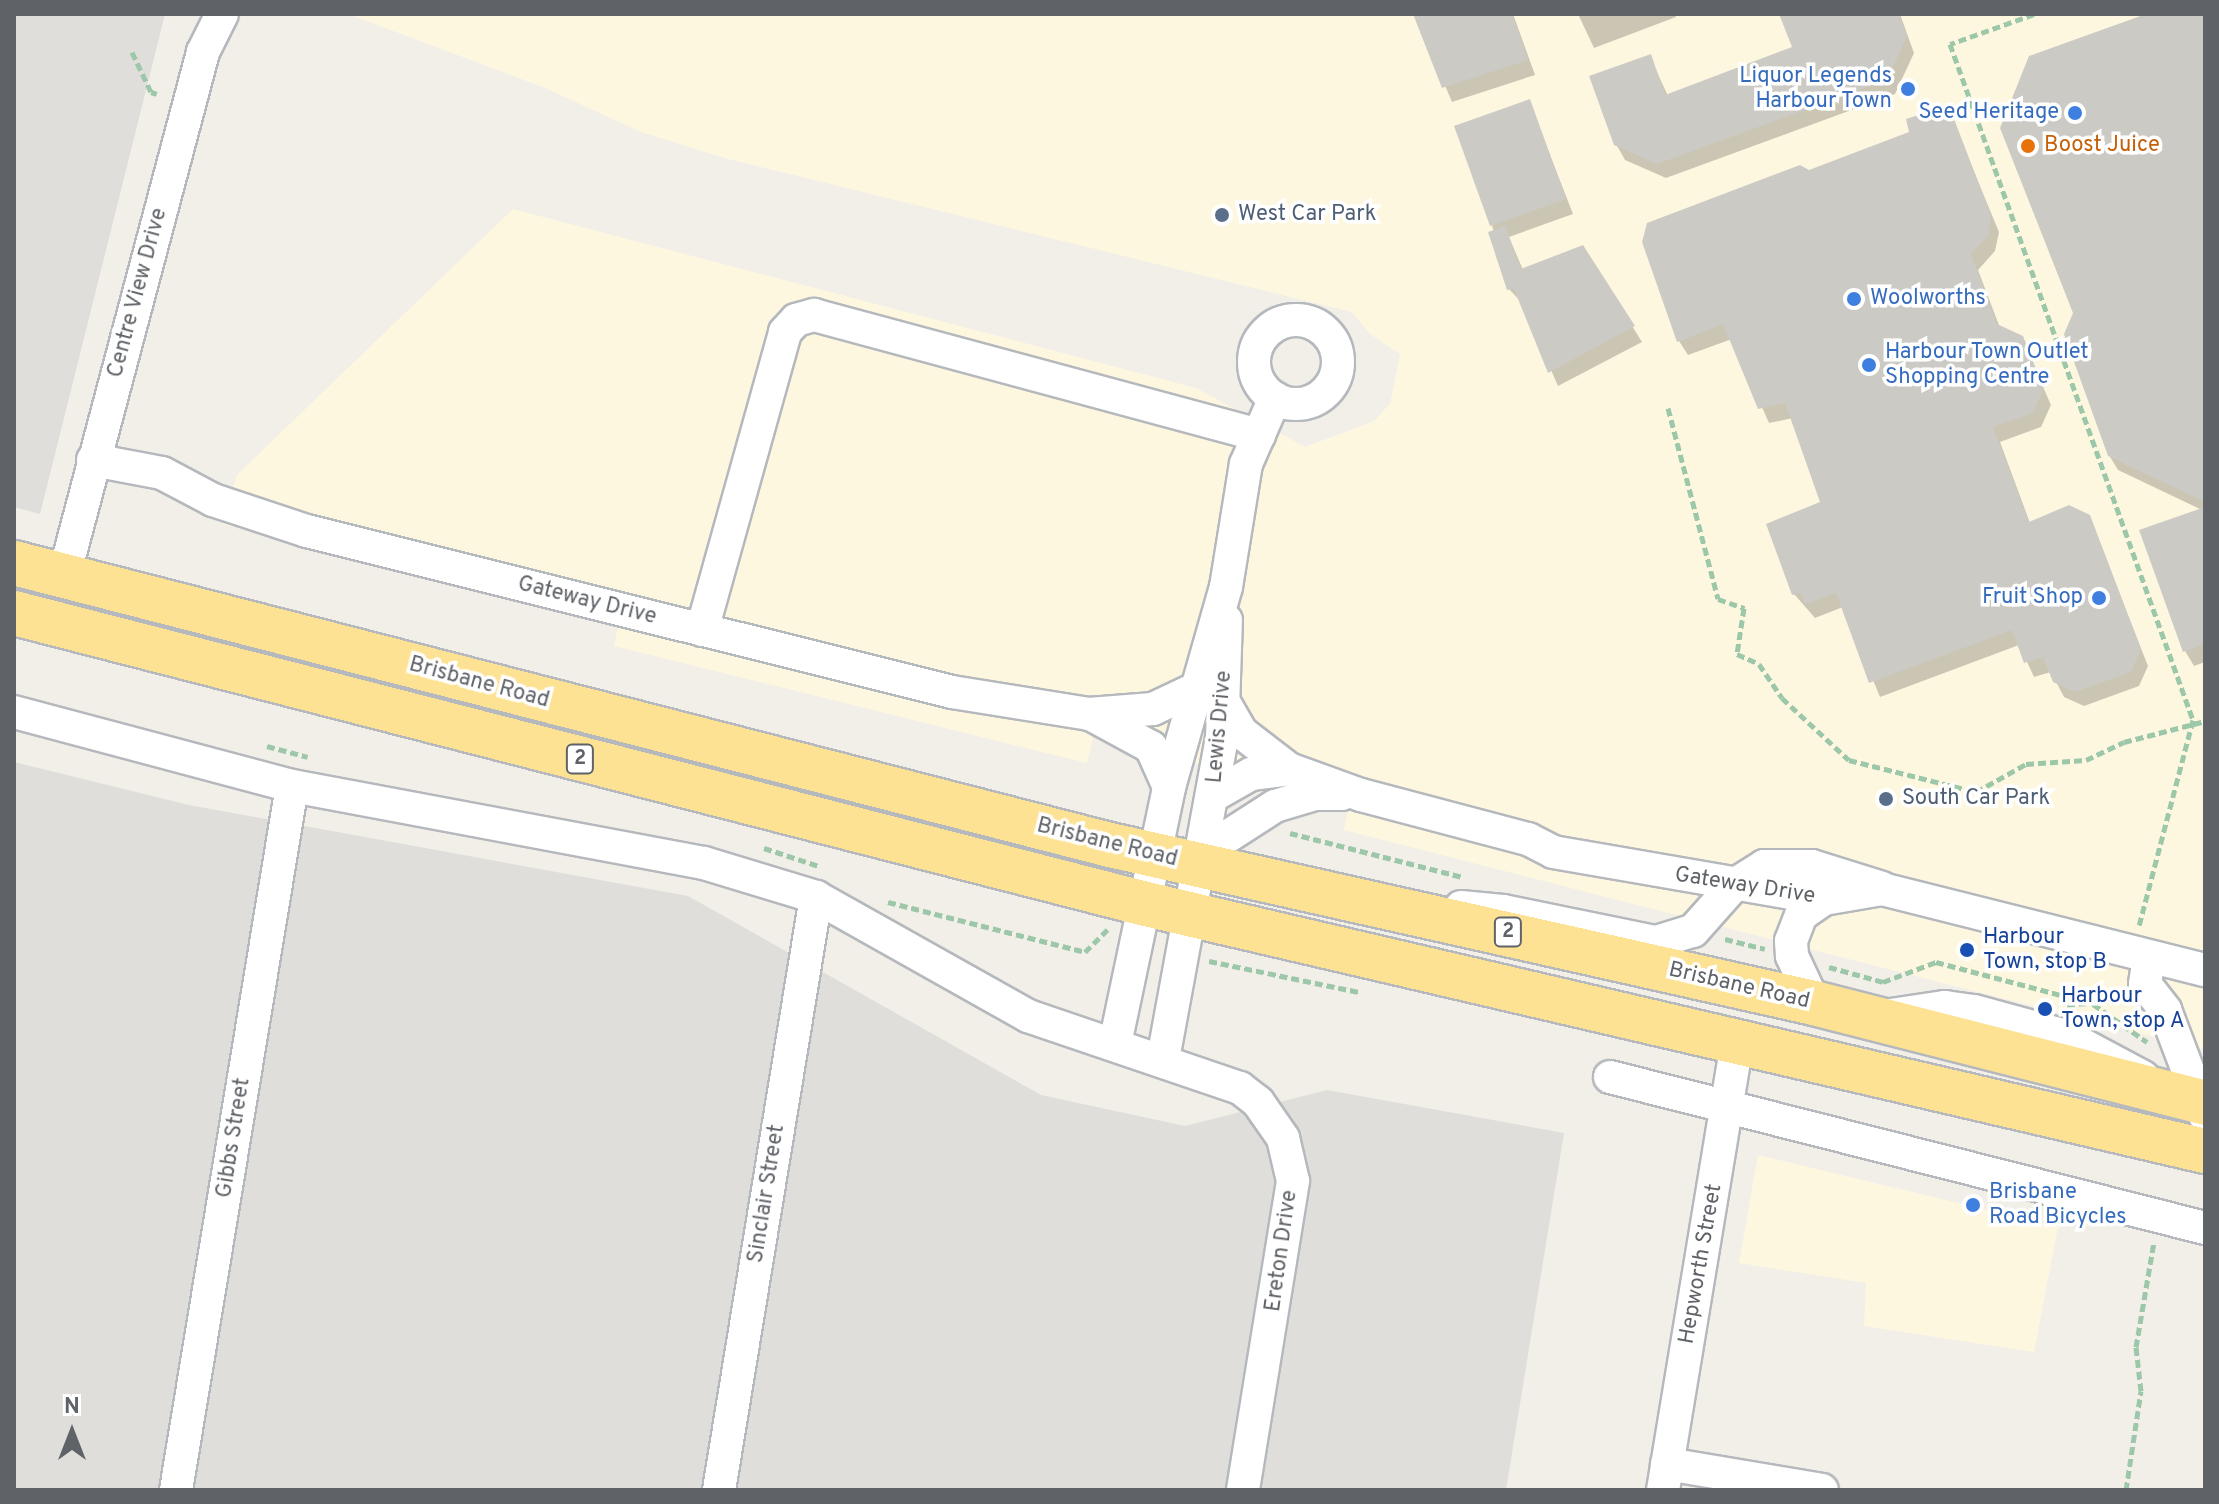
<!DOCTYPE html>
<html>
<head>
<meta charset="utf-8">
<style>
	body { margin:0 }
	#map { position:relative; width:2219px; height:1504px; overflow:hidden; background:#f1efe8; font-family:Overpass,sans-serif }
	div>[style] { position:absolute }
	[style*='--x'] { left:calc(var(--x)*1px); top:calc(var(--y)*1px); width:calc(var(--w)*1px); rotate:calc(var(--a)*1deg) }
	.commercial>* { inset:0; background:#fef7e0 }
	.industrial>* { inset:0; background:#e0deda }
	.shadow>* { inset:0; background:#0003 }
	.building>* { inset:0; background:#cccac5 }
	.path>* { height:5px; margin-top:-2.5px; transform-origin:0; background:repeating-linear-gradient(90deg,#9cc7a9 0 8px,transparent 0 12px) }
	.roads { filter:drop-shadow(2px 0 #b5b8bc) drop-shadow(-2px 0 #b5b8bc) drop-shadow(0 2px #b5b8bc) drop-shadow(0 -2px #b5b8bc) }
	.minor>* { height:32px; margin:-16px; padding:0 16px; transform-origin:16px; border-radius:16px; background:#fff }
	.minor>.ring { margin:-16px; padding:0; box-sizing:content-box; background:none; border:32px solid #fff; border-radius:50% }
	.highway>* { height:44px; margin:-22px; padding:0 22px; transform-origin:22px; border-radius:22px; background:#fde293 }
	.dots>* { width:22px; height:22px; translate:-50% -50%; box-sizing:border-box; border:4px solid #fff; border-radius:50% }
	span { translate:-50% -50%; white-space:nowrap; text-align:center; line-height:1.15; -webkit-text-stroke:7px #fff; paint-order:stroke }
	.shield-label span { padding:2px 6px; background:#fff; border:2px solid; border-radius:6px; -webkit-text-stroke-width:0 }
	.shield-label { font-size:20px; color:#5f6368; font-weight:700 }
	.shop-label { font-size:22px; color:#366cbe }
	.right { translate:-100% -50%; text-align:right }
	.left { translate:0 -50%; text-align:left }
	.food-label { font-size:22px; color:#c56008 }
	.service-label { font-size:22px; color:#4e5e75 }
	.street-label { font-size:22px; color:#5f6368 }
	.transit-label { font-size:22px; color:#164399 }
	.frame { position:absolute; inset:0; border:16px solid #5f6368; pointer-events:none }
	.north { position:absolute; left:32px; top:1392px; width:80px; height:80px; -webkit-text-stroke:6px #fff; paint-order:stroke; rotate:0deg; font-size:22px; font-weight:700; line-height:32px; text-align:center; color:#5f6368 }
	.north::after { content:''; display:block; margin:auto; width:28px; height:36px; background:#5f6368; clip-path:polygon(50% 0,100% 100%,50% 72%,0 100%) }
</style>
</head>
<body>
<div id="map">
	<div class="commercial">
		<div style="clip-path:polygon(348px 14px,2205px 14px,2205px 1050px,1344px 830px,1348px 808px,1094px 734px,1087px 763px,614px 646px,618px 625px,222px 524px,237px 475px,513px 209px,1196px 388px,1305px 447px,1374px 421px,1390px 404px,1400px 354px,1370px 334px,1352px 312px,728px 159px,641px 132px,545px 88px)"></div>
		<div style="clip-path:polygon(1758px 1155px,2058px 1227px,2034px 1352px,1864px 1326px,1866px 1283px,1739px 1263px)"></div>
	</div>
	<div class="industrial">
		<div style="clip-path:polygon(14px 14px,165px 14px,40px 514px,14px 507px)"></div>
		<div style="clip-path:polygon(14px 762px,189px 805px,688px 896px,1041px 1095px,1185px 1126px,1327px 1090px,1564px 1133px,1506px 1490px,14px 1490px)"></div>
	</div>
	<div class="shadow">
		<div style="clip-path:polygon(1415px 14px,1513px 14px,1535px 75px,1452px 102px)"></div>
		<div style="clip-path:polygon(1578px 14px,1675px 14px,1676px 17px,1594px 48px)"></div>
		<div style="clip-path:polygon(1781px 14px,1900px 14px,1914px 53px,1895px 94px,1666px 178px,1625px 160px,1616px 144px,1650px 57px,1668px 96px,1795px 48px)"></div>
		<div style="clip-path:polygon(2154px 14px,2205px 14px,2205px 662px,2194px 666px,2185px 651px,2202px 510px,2118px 470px,2109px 455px,2075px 313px)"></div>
		<div style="clip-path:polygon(1529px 101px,1573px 214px,1509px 237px,1523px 270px,1583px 247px,1642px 342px,1558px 386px,1522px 303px,1509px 289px,1492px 225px)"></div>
		<div style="clip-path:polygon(1953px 121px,1999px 232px,1995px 251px,1978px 270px,2000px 328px,2021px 337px,2051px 405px,2041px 427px,2000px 442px,2030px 523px,2089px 516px,2148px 666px,2139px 686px,2084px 706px,2064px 697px,2051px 672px,2034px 677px,2019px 645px,1880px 697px,1843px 607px,1815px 618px,1794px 594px,1823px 503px,1793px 418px,1769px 423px,1732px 339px,1688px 355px,1679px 341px,1809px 172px)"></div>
	</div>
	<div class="building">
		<div style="clip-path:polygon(1413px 14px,1512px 14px,1528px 60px,1442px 88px)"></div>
		<div style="clip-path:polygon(1779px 14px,1899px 14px,1907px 36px,1887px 80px,1657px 164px,1614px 145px,1589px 76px,1651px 54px,1665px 95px,1792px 47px)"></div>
		<div style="clip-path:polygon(2146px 14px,2205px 14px,2205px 502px,2108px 456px,2064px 334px,2073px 313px,2000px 128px,2029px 56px)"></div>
		<div style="clip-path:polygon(1530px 99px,1566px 199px,1490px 226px,1454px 126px)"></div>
		<div style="clip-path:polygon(1928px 112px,1954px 119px,1991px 215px,1988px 236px,1971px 254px,1997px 324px,2023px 336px,2044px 389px,2033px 413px,1993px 427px,2029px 522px,2069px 505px,2090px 515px,2141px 649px,2131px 672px,2075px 692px,2053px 682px,2043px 657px,2024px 663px,2012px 630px,1869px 683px,1836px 593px,1805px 604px,1801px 593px,1792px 595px,1766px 524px,1820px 502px,1785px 403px,1758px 409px,1723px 324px,1677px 342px,1642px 242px,1647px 223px,1800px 165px,1809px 170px,1909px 132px,1906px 119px)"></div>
		<div style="clip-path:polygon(1505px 226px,1521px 269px,1583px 245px,1635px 326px,1548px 373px,1514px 289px,1507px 290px,1488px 232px)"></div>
		<div style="clip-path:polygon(2205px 507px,2205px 644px,2183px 652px,2139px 530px)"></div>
	</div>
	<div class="path">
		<div style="--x:2034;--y:14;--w:89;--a:160.3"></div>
		<div style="--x:1950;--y:44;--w:718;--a:70.23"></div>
		<div style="--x:2193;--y:720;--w:213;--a:104.7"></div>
		<div style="--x:132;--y:52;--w:44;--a:64.6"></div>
		<div style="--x:151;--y:92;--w:6;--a:18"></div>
		<div style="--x:1668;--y:408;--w:197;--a:75.3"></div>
		<div style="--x:1718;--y:599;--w:28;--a:19"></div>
		<div style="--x:1744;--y:608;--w:47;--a:98.7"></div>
		<div style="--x:1737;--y:654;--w:24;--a:24"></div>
		<div style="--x:1759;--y:664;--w:41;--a:55.9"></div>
		<div style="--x:1782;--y:698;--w:91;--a:42.8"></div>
		<div style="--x:1849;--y:760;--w:131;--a:14.1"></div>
		<div style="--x:1976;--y:792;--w:57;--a:-29.2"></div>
		<div style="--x:2026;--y:764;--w:60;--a:-3.8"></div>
		<div style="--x:2086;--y:760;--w:42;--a:-25.3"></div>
		<div style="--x:2124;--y:742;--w:84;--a:-14.5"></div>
		<div style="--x:267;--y:746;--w:42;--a:15"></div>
		<div style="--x:1290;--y:833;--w:178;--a:14.3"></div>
		<div style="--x:764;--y:848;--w:58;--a:18.1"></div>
		<div style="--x:888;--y:902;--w:203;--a:14.2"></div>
		<div style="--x:1085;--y:952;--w:34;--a:-45"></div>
		<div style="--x:1725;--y:939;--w:41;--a:14"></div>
		<div style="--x:1209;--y:961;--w:153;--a:11.7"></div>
		<div style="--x:1829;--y:967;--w:56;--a:15.5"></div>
		<div style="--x:1883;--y:982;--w:57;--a:-20.7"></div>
		<div style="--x:1936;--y:962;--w:153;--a:14.8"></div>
		<div style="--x:2093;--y:1004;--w:66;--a:35.1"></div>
		<div style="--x:2067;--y:1005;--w:39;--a:-6"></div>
		<div style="--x:2106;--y:1001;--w:14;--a:-34"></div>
		<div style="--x:2126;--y:1490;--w:100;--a:-81.4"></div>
		<div style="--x:2141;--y:1391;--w:44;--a:-96.5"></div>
		<div style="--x:2136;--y:1347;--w:107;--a:-80.3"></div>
	</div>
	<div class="roads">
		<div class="minor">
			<div class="ring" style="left:1254px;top:320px;width:52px;height:52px"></div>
			<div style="--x:93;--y:460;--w:70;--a:10.7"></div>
			<div style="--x:162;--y:473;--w:58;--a:27.9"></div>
			<div style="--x:213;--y:500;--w:99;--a:18.3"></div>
			<div style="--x:307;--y:531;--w:665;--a:14.02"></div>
			<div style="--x:952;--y:692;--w:139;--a:9.1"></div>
			<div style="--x:1089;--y:714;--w:64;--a:-4.5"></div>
			<div style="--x:1153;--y:709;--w:44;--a:-25.4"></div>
			<div style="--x:64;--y:576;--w:542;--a:-75.14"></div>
			<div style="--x:203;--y:52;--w:42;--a:-63.4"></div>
			<div style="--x:702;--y:630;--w:309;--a:-74.4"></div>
			<div style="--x:785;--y:332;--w:16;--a:-47"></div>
			<div style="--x:796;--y:320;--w:19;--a:-16"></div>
			<div style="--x:814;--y:315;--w:461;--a:15.1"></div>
			<div style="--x:1225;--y:704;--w:34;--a:60"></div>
			<div style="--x:1242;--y:733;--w:59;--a:37.5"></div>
			<div style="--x:1289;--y:769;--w:77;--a:19.9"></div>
			<div style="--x:1361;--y:795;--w:173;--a:14.8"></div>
			<div style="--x:1528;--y:839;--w:28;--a:27"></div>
			<div style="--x:1553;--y:852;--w:275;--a:9.8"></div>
			<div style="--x:1824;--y:899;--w:59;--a:-9.8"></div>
			<div style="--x:1882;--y:889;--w:333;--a:14.1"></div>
			<div style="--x:14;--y:712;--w:288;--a:14.9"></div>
			<div style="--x:292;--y:786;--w:419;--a:10.6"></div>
			<div style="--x:704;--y:863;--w:117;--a:16.9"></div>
			<div style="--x:816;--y:897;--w:243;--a:29.3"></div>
			<div style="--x:1028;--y:1016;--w:224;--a:18.8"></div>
			<div style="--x:1240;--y:1088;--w:23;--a:38"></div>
			<div style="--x:1258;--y:1102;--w:44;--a:55.2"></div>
			<div style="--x:1283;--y:1138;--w:44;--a:76.9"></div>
			<div style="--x:1293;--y:1181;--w:313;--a:99.2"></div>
			<div style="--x:1092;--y:715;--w:67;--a:28.5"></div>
			<div style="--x:1151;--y:747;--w:44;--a:65.8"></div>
			<div style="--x:1214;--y:795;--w:43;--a:-29.6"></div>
			<div style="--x:1251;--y:774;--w:38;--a:-7"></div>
			<div style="--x:1202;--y:853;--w:87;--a:-32.8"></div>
			<div style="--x:1275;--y:806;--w:42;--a:-16.7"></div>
			<div style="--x:1315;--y:794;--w:27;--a:0"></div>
			<div style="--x:1461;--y:907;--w:42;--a:5.4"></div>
			<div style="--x:1503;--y:911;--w:156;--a:11.5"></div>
			<div style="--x:1656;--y:942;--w:39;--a:-17"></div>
			<div style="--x:1693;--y:931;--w:62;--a:-48.3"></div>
			<div style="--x:1734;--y:885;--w:36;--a:-32"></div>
			<div style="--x:1764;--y:866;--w:48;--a:0"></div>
			<div style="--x:1812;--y:866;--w:73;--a:17.4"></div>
			<div style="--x:2149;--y:958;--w:26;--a:99"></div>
			<div style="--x:2145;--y:984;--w:33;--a:52"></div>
			<div style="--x:2165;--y:1010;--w:113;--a:69.3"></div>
			<div style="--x:1814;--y:1003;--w:52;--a:-115.1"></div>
			<div style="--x:1792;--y:956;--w:15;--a:-94"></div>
			<div style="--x:1791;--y:941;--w:28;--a:-69"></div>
			<div style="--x:1801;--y:915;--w:28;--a:-35"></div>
			<div style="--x:1884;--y:1016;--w:62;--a:-8.4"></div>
			<div style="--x:1945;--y:1007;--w:29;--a:8"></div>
			<div style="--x:1974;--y:1011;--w:95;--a:15.2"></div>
			<div style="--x:2066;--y:1036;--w:87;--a:28"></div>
			<div style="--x:1115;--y:1044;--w:263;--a:-78.1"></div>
			<div style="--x:1169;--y:787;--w:208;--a:-74.1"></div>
			<div style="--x:1226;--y:587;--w:125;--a:-80.8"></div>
			<div style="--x:1246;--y:464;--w:72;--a:-66.3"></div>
			<div style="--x:1163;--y:1059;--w:325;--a:-79.6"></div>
			<div style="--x:1222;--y:739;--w:119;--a:-88.1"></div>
			<div style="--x:1610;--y:1077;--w:614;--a:14.24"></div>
			<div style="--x:1667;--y:1464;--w:157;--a:9.5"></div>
			<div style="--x:176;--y:1490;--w:713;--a:-80.64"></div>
			<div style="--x:719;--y:1490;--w:601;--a:-80.71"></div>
			<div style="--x:1663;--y:1490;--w:458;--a:-80.6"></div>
		</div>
		<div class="highway">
			<div style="--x:14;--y:563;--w:1132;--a:14.43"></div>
			<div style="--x:1110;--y:845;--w:722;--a:12.65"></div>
			<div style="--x:1814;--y:1003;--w:404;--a:14.3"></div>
			<div style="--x:14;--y:613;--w:1169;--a:14.42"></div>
			<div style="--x:1146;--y:904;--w:1087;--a:13.13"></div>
		</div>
	</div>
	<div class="dots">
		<div style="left:1908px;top:89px;background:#3f7fe0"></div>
		<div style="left:2075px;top:113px;background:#3f7fe0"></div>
		<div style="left:2028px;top:146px;background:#e8710a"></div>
		<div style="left:1222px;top:215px;background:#5c6f8a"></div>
		<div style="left:1854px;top:299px;background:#3f7fe0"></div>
		<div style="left:1869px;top:365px;background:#3f7fe0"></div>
		<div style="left:2099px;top:598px;background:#3f7fe0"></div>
		<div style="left:1886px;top:799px;background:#5c6f8a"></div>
		<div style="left:1967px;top:950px;background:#1a4fb4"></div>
		<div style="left:2045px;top:1009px;background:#1a4fb4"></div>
		<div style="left:1973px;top:1205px;background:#3f7fe0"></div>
	</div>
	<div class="shield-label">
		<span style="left:580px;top:759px">2</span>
		<span style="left:1508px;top:932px">2</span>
	</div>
	<div class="shop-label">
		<span class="right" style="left:1892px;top:89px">Liquor Legends<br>Harbour Town</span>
		<span class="right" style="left:2059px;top:113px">Seed Heritage</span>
		<span class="left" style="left:1870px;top:299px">Woolworths</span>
		<span class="left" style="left:1885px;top:365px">Harbour Town Outlet<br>Shopping Centre</span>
		<span class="right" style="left:2083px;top:598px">Fruit Shop</span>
		<span class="left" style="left:1989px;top:1205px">Brisbane<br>Road Bicycles</span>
	</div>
	<div class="food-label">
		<span class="left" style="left:2044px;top:146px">Boost Juice</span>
	</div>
	<div class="service-label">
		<span class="left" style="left:1238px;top:215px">West Car Park</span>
		<span class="left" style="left:1902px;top:799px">South Car Park</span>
	</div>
	<div class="street-label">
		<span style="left:138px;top:293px;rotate:-75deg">Centre View Drive</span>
		<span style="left:587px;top:601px;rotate:14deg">Gateway Drive</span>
		<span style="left:479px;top:683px;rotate:15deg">Brisbane Road</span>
		<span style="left:1220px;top:727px;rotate:-85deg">Lewis Drive</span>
		<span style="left:1107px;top:843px;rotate:14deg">Brisbane Road</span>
		<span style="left:1745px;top:886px;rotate:9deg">Gateway Drive</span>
		<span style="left:1739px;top:986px;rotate:13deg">Brisbane Road</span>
		<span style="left:234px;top:1138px;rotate:-81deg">Gibbs Street</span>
		<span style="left:767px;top:1194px;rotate:-81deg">Sinclair Street</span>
		<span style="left:1282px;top:1251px;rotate:-82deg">Ereton Drive</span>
		<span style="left:1701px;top:1264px;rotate:-80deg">Hepworth Street</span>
	</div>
	<div class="transit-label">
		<span class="left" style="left:1983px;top:950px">Harbour<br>Town, stop B</span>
		<span class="left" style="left:2061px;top:1009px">Harbour<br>Town, stop A</span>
	</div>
	<div class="frame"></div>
	<div class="north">N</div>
</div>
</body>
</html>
